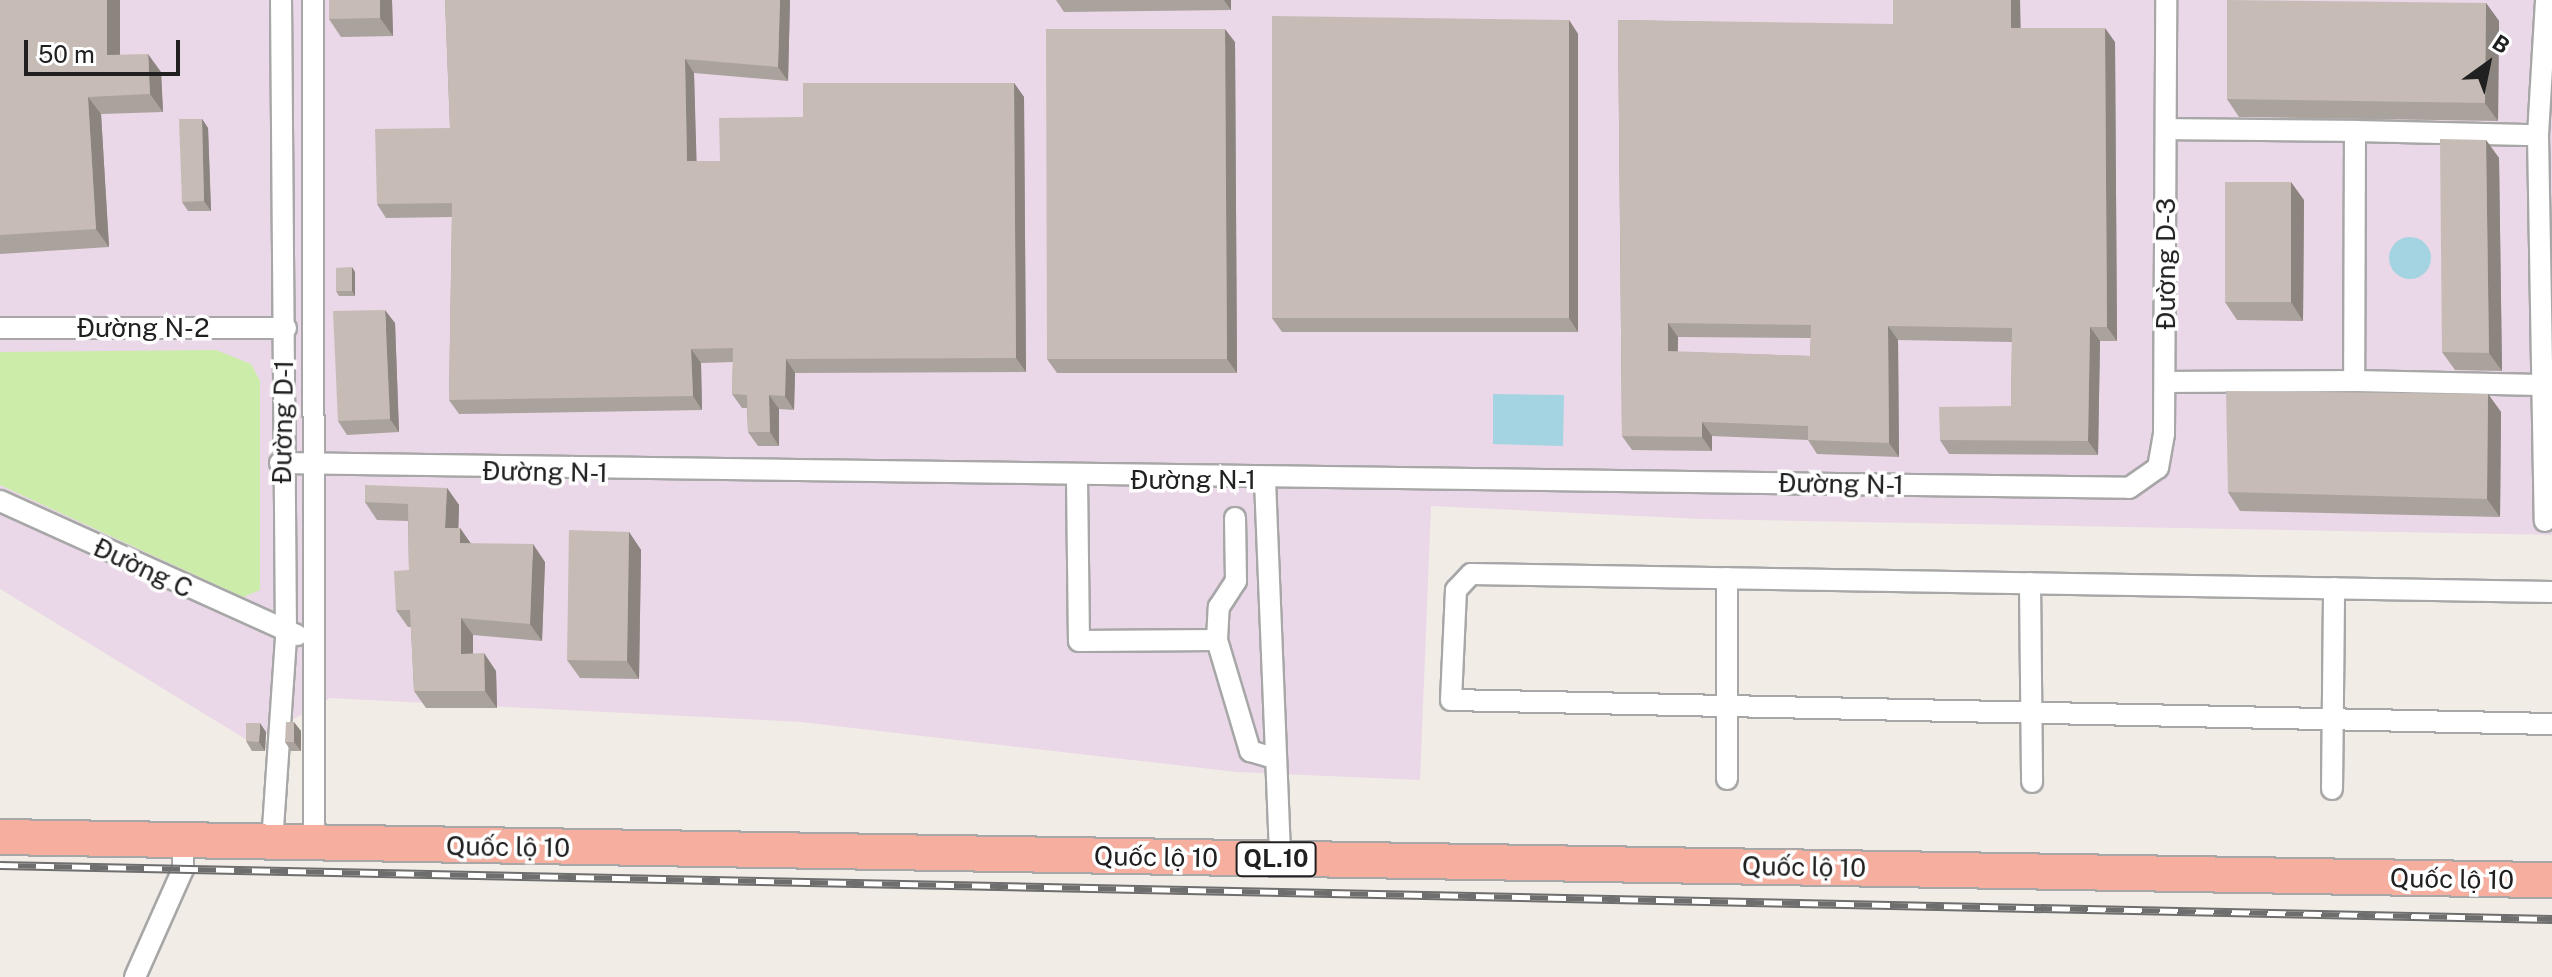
<!DOCTYPE html>
<html>
<head>
<meta charset="utf-8">
<style>
	body { margin:0 }
	#map { position:relative; width:2552px; height:977px; overflow:hidden; background:#f1ede6; font-family:"Public Sans",sans-serif }
	div>[style] { position:absolute }
	[style*='--x'] { left:calc(var(--x)*1px); top:calc(var(--y)*1px); width:calc(var(--w)*1px); rotate:calc(var(--a)*1deg) }
	.industrial>* { inset:0; background:#ead7e7 }
	.grass>* { inset:0; background:#cceda9 }
	.water>* { inset:0; background:#a4d4e1 }
	.round { border-radius:50% }
	.roads { filter:drop-shadow(2px 0 #a7a7a7) drop-shadow(-2px 0 #a7a7a7) drop-shadow(0 2px #a7a7a7) drop-shadow(0 -2px #a7a7a7) }
	.minor>* { height:20px; margin:-10px; padding:0 10px; transform-origin:10px; border-radius:10px; background:#fff }
	.trunk>* { height:34px; margin:-17px; padding:0 17px; transform-origin:17px; border-radius:17px; background:#f6ae9e }
	.rail>* { height:9px; margin-top:-4.5px; transform-origin:0; background:repeating-linear-gradient(90deg,#fff 0 18px,#6e6e6e 0 36px); box-sizing:border-box; border-block:2px solid #6e6e6e }
	.wall>* { inset:0; background:#aaa29c }
	.shaded-wall>* { inset:0; background:#8b847f }
	.building>* { inset:0; background:#c6bcb5 }
	span { translate:-50% -50%; white-space:nowrap; text-align:center; line-height:1.15; -webkit-text-stroke:7px #fff; paint-order:stroke }
	.shield-label span { padding:2px 6px; background:#fff; border:2px solid; border-radius:6px; -webkit-text-stroke-width:0 }
	.shield-label { font-size:24px; color:#202020; font-weight:700 }
	.street-label { font-size:26px; color:#202020 }
	.north { position:absolute; left:2448px; top:24px; width:80px; height:80px; -webkit-text-stroke:6px #fff; paint-order:stroke; rotate:33deg; font-size:22px; font-weight:700; line-height:32px; text-align:center; color:#202020 }
	.north::after { content:''; display:block; margin:auto; width:28px; height:36px; background:#202020; clip-path:polygon(50% 0,100% 100%,50% 72%,0 100%) }
	.scale { position:absolute; left:24px; top:40px; width:156px; height:36px; box-sizing:border-box; border:4px solid #202020; border-top:0; padding-left:10px; font-size:24px; line-height:28px; white-space:nowrap; color:#202020; -webkit-text-stroke:6px #fff; paint-order:stroke }
</style>
</head>
<body>
<div id="map">
	<div class="industrial">
		<div style="clip-path:polygon(0 0,2552px 0,2552px 535px,1701px 519px,1431px 506px,1420px 780px,1237px 772px,801px 722px,330px 698px,252px 743px,0 589px)"></div>
	</div>
	<div class="grass">
		<div style="clip-path:polygon(216px 350px,251px 364px,260px 381px,260px 590px,243px 597px,0 485px,0 352px)"></div>
	</div>
	<div class="water">
		<div class="round" style="left:2389px;top:237px;width:42px;height:42px"></div>
		<div style="clip-path:polygon(1493px 394px,1564px 395px,1563px 446px,1493px 444px)"></div>
	</div>
	<div class="roads">
		<div class="minor">
			<div style="--x:313;--y:0;--w:844;--a:89.93"></div>
			<div style="--x:2166;--y:129;--w:189;--a:0.6"></div>
			<div style="--x:2355;--y:131;--w:250;--a:90.2"></div>
			<div style="--x:2354;--y:381;--w:188;--a:179.7"></div>
			<div style="--x:2355;--y:131;--w:183;--a:1.3"></div>
			<div style="--x:2538;--y:135;--w:386;--a:89"></div>
			<div style="--x:2538;--y:135;--w:133;--a:-86.6"></div>
			<div style="--x:0;--y:328;--w:286;--a:0"></div>
			<div style="--x:2354;--y:381;--w:188;--a:1.2"></div>
			<div style="--x:280;--y:463;--w:1849;--a:0.77"></div>
			<div style="--x:2129;--y:488;--w:35;--a:-35"></div>
			<div style="--x:2158;--y:468;--w:35;--a:-80"></div>
			<div style="--x:2164;--y:434;--w:434;--a:-89.7"></div>
			<div style="--x:1077;--y:479;--w:162;--a:89.3"></div>
			<div style="--x:1079;--y:641;--w:138;--a:-0.4"></div>
			<div style="--x:1217;--y:640;--w:33;--a:-87"></div>
			<div style="--x:1219;--y:607;--w:31;--a:-57"></div>
			<div style="--x:1236;--y:581;--w:63;--a:-90.9"></div>
			<div style="--x:1265;--y:480;--w:379;--a:87.7"></div>
			<div style="--x:0;--y:501;--w:326;--a:24.3"></div>
			<div style="--x:2030;--y:583;--w:199;--a:89.4"></div>
			<div style="--x:2552;--y:592;--w:1081;--a:-179.05"></div>
			<div style="--x:1471;--y:574;--w:22;--a:133"></div>
			<div style="--x:1456;--y:590;--w:110;--a:92.6"></div>
			<div style="--x:1451;--y:700;--w:1101;--a:1.25"></div>
			<div style="--x:1217;--y:640;--w:116;--a:73.4"></div>
			<div style="--x:1250;--y:751;--w:22;--a:16"></div>
			<div style="--x:1727;--y:779;--w:201;--a:-90"></div>
			<div style="--x:2332;--y:789;--w:201;--a:-89.4"></div>
			<div style="--x:272;--y:843;--w:208;--a:-86.1"></div>
			<div style="--x:286;--y:635;--w:635;--a:-90.45"></div>
			<div style="--x:135;--y:977;--w:118;--a:-66"></div>
			<div style="--x:183;--y:869;--w:29;--a:-90"></div>
		</div>
		<div class="trunk">
			<div style="--x:0;--y:837;--w:2552;--a:0.97"></div>
		</div>
	</div>
	<div class="rail">
		<div style="--x:0;--y:865;--w:2553;--a:1.21"></div>
	</div>
	<div class="wall">
		<div style="clip-path:polygon(0 0,120px 55px,161px 72px,163px 112px,101px 114px,109px 247px,0 254px)"></div>
		<div style="clip-path:polygon(392px 0,393px 36px,341px 37px,329px 19px)"></div>
		<div style="clip-path:polygon(445px 0,790px 0,788px 81px,694px 73px,696px 161px,720px 161px,803px 117px,1014px 83px,1024px 97px,1026px 372px,795px 373px,794px 410px,779px 409px,779px 446px,758px 446px,748px 432px,747px 408px,742px 408px,732px 394px,733px 362px,701px 363px,702px 410px,459px 414px,449px 400px,452px 217px,386px 218px,377px 204px,450px 128px)"></div>
		<div style="clip-path:polygon(1056px 0,1231px 0,1231px 10px,1064px 12px)"></div>
		<div style="clip-path:polygon(2486px 3px,2499px 21px,2498px 121px,2239px 117px,2227px 99px)"></div>
		<div style="clip-path:polygon(1569px 20px,1578px 34px,1578px 332px,1282px 332px,1272px 318px)"></div>
		<div style="clip-path:polygon(evenodd,1618px 20px,2021px 28px,2115px 42px,2117px 341px,2100px 341px,2098px 455px,1949px 454px,1940px 440px,2011px 406px,2012px 342px,1898px 340px,1899px 457px,1817px 454px,1808px 440px,1712px 436px,1712px 451px,1632px 450px,1622px 436px,1618px 20px,1678px 337px,1811px 338px,1810px 356px,1678px 352px,1678px 337px)"></div>
		<div style="clip-path:polygon(1235px 42px,1237px 373px,1057px 373px,1047px 359px)"></div>
		<div style="clip-path:polygon(202px 119px,208px 128px,211px 211px,188px 211px,182px 202px)"></div>
		<div style="clip-path:polygon(2486px 140px,2499px 158px,2502px 371px,2455px 370px,2442px 352px)"></div>
		<div style="clip-path:polygon(2304px 200px,2303px 321px,2237px 320px,2225px 302px)"></div>
		<div style="clip-path:polygon(355px 272px,355px 296px,339px 296px,336px 291px)"></div>
		<div style="clip-path:polygon(395px 323px,399px 432px,347px 435px,338px 421px)"></div>
		<div style="clip-path:polygon(2488px 394px,2501px 412px,2500px 517px,2240px 511px,2228px 492px)"></div>
		<div style="clip-path:polygon(447px 488px,459px 505px,458px 528px,460px 528px,470px 543px,545px 562px,542px 641px,473px 635px,473px 654px,496px 671px,497px 708px,426px 708px,414px 691px,411px 627px,408px 627px,396px 610px,409px 570px,408px 521px,377px 520px,365px 502px)"></div>
		<div style="clip-path:polygon(629px 532px,641px 550px,639px 679px,580px 678px,567px 660px)"></div>
		<div style="clip-path:polygon(301px 731px,301px 751px,291px 751px,285px 742px)"></div>
		<div style="clip-path:polygon(266px 732px,265px 751px,252px 751px,246px 741px)"></div>
	</div>
	<div class="shaded-wall">
		<div style="clip-path:polygon(107px 0,120px 0,120px 73px,107px 55px)"></div>
		<div style="clip-path:polygon(380px 0,392px 0,393px 36px,380px 18px)"></div>
		<div style="clip-path:polygon(780px 0,790px 0,788px 81px,778px 67px)"></div>
		<div style="clip-path:polygon(1224px 0,1231px 0,1231px 10px)"></div>
		<div style="clip-path:polygon(2011px 0,2020px 0,2021px 42px,2011px 28px)"></div>
		<div style="clip-path:polygon(2486px 3px,2499px 21px,2498px 121px,2485px 103px)"></div>
		<div style="clip-path:polygon(1569px 20px,1578px 34px,1578px 332px,1569px 318px)"></div>
		<div style="clip-path:polygon(2105px 28px,2115px 42px,2117px 341px,2107px 327px)"></div>
		<div style="clip-path:polygon(1225px 29px,1235px 42px,1237px 373px,1227px 359px)"></div>
		<div style="clip-path:polygon(148px 54px,161px 72px,163px 112px,150px 94px)"></div>
		<div style="clip-path:polygon(685px 59px,694px 73px,697px 175px,687px 161px)"></div>
		<div style="clip-path:polygon(1014px 83px,1024px 97px,1026px 372px,1016px 358px)"></div>
		<div style="clip-path:polygon(88px 97px,101px 114px,109px 247px,96px 229px)"></div>
		<div style="clip-path:polygon(202px 119px,208px 128px,211px 211px,204px 201px)"></div>
		<div style="clip-path:polygon(2486px 140px,2499px 158px,2502px 371px,2489px 353px)"></div>
		<div style="clip-path:polygon(2291px 182px,2304px 200px,2303px 321px,2291px 302px)"></div>
		<div style="clip-path:polygon(352px 267px,355px 272px,355px 296px,352px 291px)"></div>
		<div style="clip-path:polygon(385px 310px,395px 323px,399px 432px,390px 419px)"></div>
		<div style="clip-path:polygon(1668px 323px,1678px 337px,1677px 365px,1668px 351px)"></div>
		<div style="clip-path:polygon(1888px 326px,1898px 340px,1899px 457px,1889px 443px)"></div>
		<div style="clip-path:polygon(2090px 327px,2100px 341px,2098px 455px,2088px 441px)"></div>
		<div style="clip-path:polygon(691px 349px,701px 363px,702px 410px,693px 396px)"></div>
		<div style="clip-path:polygon(786px 359px,795px 373px,794px 410px,785px 396px)"></div>
		<div style="clip-path:polygon(2488px 394px,2501px 412px,2500px 517px,2487px 499px)"></div>
		<div style="clip-path:polygon(769px 395px,779px 409px,779px 446px,770px 432px)"></div>
		<div style="clip-path:polygon(1702px 422px,1712px 436px,1712px 451px,1702px 437px)"></div>
		<div style="clip-path:polygon(447px 488px,459px 505px,458px 545px,445px 528px)"></div>
		<div style="clip-path:polygon(460px 528px,472px 545px,460px 543px)"></div>
		<div style="clip-path:polygon(629px 532px,641px 550px,639px 679px,627px 661px)"></div>
		<div style="clip-path:polygon(533px 544px,545px 562px,542px 641px,530px 624px)"></div>
		<div style="clip-path:polygon(461px 618px,473px 635px,473px 672px,461px 654px)"></div>
		<div style="clip-path:polygon(484px 653px,496px 671px,497px 708px,485px 691px)"></div>
		<div style="clip-path:polygon(294px 722px,301px 731px,301px 751px,294px 742px)"></div>
		<div style="clip-path:polygon(260px 723px,266px 732px,265px 751px,259px 742px)"></div>
	</div>
	<div class="building">
		<div style="clip-path:polygon(0 0,107px 0,107px 55px,148px 54px,150px 94px,88px 97px,96px 229px,0 235px)"></div>
		<div style="clip-path:polygon(329px 0,380px 0,380px 18px,329px 19px)"></div>
		<div style="clip-path:polygon(445px 0,780px 0,778px 67px,685px 59px,687px 161px,720px 161px,719px 118px,803px 117px,803px 83px,1014px 83px,1016px 358px,786px 359px,785px 396px,769px 395px,770px 432px,748px 432px,747px 395px,732px 394px,733px 348px,691px 349px,693px 396px,449px 400px,452px 203px,377px 204px,375px 129px,450px 128px)"></div>
		<div style="clip-path:polygon(evenodd,1893px 0,2011px 0,2011px 28px,2105px 28px,2107px 327px,2090px 327px,2088px 441px,1940px 440px,1939px 407px,2011px 406px,2012px 328px,1888px 326px,1889px 443px,1808px 440px,1808px 426px,1702px 422px,1702px 437px,1622px 436px,1618px 20px,1893px 24px,1893px 0,1668px 323px,1811px 325px,1810px 356px,1668px 351px,1668px 323px)"></div>
		<div style="clip-path:polygon(2227px 0,2486px 3px,2485px 103px,2227px 99px)"></div>
		<div style="clip-path:polygon(1272px 16px,1569px 20px,1569px 318px,1272px 318px)"></div>
		<div style="clip-path:polygon(1046px 29px,1225px 29px,1227px 359px,1047px 359px)"></div>
		<div style="clip-path:polygon(179px 119px,202px 119px,204px 201px,182px 202px)"></div>
		<div style="clip-path:polygon(2440px 139px,2486px 140px,2489px 353px,2442px 352px)"></div>
		<div style="clip-path:polygon(2225px 182px,2291px 182px,2291px 302px,2225px 302px)"></div>
		<div style="clip-path:polygon(352px 267px,352px 291px,336px 291px,336px 268px)"></div>
		<div style="clip-path:polygon(385px 310px,390px 419px,338px 421px,333px 311px)"></div>
		<div style="clip-path:polygon(2226px 391px,2488px 394px,2487px 499px,2228px 492px)"></div>
		<div style="clip-path:polygon(365px 485px,447px 488px,445px 528px,460px 528px,460px 543px,533px 544px,530px 624px,461px 618px,461px 654px,484px 653px,485px 691px,414px 691px,410px 610px,396px 610px,394px 571px,409px 570px,408px 504px,365px 502px)"></div>
		<div style="clip-path:polygon(569px 530px,629px 532px,627px 661px,567px 660px)"></div>
		<div style="clip-path:polygon(286px 722px,294px 722px,294px 742px,285px 742px)"></div>
		<div style="clip-path:polygon(246px 723px,260px 723px,259px 742px,246px 741px)"></div>
	</div>
	<div class="shield-label">
		<span style="left:1276px;top:859px">QL.10</span>
	</div>
	<div class="street-label">
		<span style="left:2166px;top:264px;rotate:-90deg">Đường D-3</span>
		<span style="left:143px;top:328px">Đường N-2</span>
		<span style="left:283px;top:422px;rotate:-89deg">Đường D-1</span>
		<span style="left:545px;top:472px;rotate:1deg">Đường N-1</span>
		<span style="left:1193px;top:480px">Đường N-1</span>
		<span style="left:1841px;top:484px;rotate:1deg">Đường N-1</span>
		<span style="left:143px;top:568px;rotate:25deg">Đường C</span>
		<span style="left:508px;top:847px;rotate:1deg">Quốc lộ 10</span>
		<span style="left:1156px;top:857px;rotate:1deg">Quốc lộ 10</span>
		<span style="left:1804px;top:867px;rotate:1deg">Quốc lộ 10</span>
		<span style="left:2452px;top:879px;rotate:1deg">Quốc lộ 10</span>
	</div>
	<div class="north">B</div>
	<div class="scale">50 m</div>
</div>
</body>
</html>
